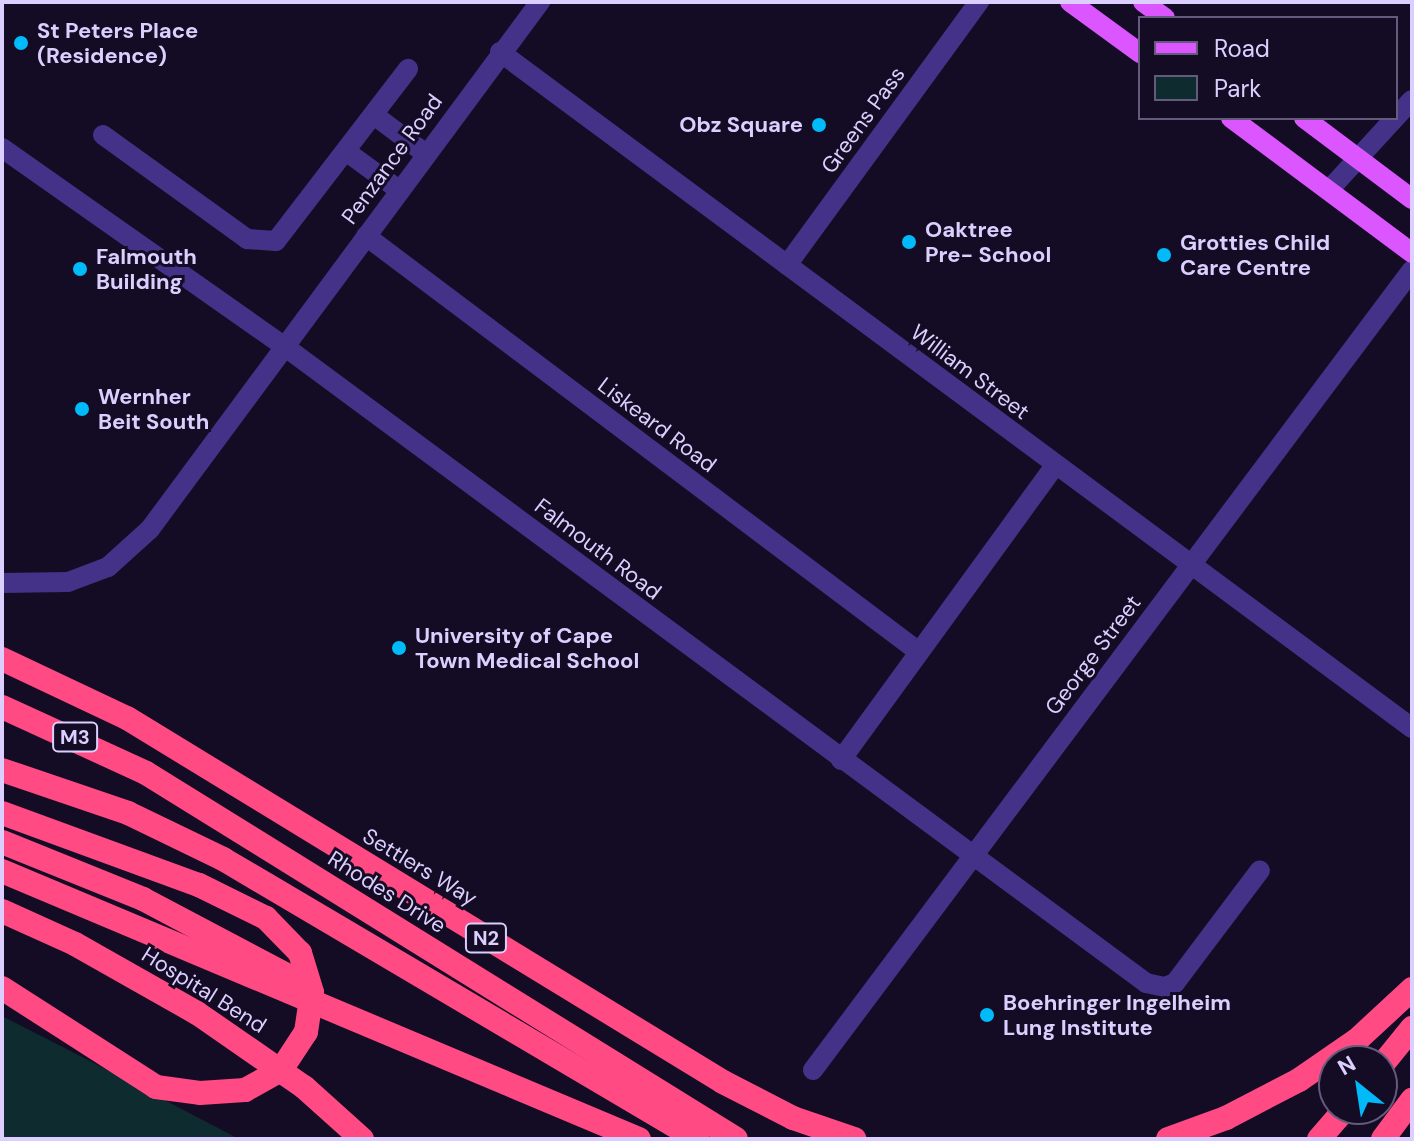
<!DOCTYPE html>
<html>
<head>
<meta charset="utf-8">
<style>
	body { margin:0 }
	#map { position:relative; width:1414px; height:1141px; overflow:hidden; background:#140c24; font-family:"DM Sans",sans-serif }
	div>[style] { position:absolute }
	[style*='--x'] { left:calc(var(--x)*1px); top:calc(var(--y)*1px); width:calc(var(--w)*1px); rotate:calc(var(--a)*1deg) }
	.green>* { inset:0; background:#0e2b2f }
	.minor>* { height:20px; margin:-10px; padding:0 10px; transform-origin:10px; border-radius:10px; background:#433288 }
	.major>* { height:20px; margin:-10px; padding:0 10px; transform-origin:10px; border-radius:10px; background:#db56ff }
	.highway>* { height:24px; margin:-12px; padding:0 12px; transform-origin:12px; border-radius:12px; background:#ff4a84 }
	.highway-bridge>* { height:24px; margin:-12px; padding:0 12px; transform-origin:12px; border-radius:12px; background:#ff4a84 }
	.dots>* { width:22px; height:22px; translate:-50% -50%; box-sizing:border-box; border:4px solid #140c24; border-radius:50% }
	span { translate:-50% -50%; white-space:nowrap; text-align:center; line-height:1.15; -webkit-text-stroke:6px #140c24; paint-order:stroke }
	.shield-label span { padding:2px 6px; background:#140c24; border:2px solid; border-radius:6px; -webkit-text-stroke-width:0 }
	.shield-label { font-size:20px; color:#dccfff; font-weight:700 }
	.poi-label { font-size:22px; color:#dccfff; font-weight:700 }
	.left { translate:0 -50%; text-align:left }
	.right { translate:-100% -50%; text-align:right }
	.street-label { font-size:22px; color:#dccfff }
	.frame { position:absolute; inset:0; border:4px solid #dccfff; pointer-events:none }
	.legend { position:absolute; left:1138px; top:16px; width:260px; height:104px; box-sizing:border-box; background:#140c24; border:2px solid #645a7c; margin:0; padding:10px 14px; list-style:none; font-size:24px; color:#dccfff }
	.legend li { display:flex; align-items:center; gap:16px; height:40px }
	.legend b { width:40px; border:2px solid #645a7c }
	.north { position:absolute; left:1318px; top:1045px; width:80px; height:80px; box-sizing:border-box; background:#140c24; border:2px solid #645a7c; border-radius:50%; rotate:330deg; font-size:22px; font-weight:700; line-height:32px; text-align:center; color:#dccfff }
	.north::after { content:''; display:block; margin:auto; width:28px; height:36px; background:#00bafa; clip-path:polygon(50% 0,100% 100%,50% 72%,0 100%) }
</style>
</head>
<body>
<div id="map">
	<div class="green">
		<div style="clip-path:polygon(2px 1016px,90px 1061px,239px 1139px,2px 1139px)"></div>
	</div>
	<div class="minor">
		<div style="--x:500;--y:52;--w:1135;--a:36.55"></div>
		<div style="--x:374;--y:115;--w:65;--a:36.9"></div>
		<div style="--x:1396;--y:117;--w:23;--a:-47"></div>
		<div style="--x:103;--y:135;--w:178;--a:35.8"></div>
		<div style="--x:247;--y:239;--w:29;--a:4"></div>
		<div style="--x:276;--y:241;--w:217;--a:-52.5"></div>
		<div style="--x:2;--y:148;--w:345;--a:35.1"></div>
		<div style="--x:284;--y:346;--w:1072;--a:36.46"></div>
		<div style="--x:1146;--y:983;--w:19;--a:12"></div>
		<div style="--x:1165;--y:987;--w:11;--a:-22"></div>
		<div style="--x:1175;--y:983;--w:141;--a:-53"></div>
		<div style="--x:347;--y:152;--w:64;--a:36.2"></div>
		<div style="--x:1329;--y:190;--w:98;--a:-47.5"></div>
		<div style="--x:366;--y:236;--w:692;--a:36.95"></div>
		<div style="--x:787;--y:265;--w:326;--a:-53.9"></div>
		<div style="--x:2;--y:583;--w:66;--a:-0.9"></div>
		<div style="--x:68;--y:582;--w:43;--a:-20.6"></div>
		<div style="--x:108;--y:567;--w:57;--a:-42.1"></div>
		<div style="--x:150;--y:529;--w:656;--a:-53.5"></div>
		<div style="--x:841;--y:760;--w:364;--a:-54"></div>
		<div style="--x:813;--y:1070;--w:999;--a:-53.18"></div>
	</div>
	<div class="major">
		<div style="--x:1070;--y:2;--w:87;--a:36.1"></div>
		<div style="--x:1143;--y:2;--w:27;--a:36"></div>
		<div style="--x:1231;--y:118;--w:226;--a:36.7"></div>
		<div style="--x:1304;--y:118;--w:135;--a:36.9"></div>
	</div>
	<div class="highway">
		<div style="--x:2;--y:659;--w:138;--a:25.3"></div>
		<div style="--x:127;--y:718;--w:698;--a:31.41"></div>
		<div style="--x:723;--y:1082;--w:79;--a:27.2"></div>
		<div style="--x:793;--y:1118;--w:65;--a:19"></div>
		<div style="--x:2;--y:707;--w:158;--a:24.6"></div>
		<div style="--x:146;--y:773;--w:694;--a:31.81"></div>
		<div style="--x:2;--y:770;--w:133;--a:18.8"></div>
		<div style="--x:128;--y:813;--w:106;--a:25.8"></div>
		<div style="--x:223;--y:859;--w:551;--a:30.57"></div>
		<div style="--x:2;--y:813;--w:210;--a:20.1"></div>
		<div style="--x:2;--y:842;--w:152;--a:22"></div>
		<div style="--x:143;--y:899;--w:173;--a:27.9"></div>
		<div style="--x:2;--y:871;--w:691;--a:22.82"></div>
		<div style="--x:2;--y:911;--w:80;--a:24.3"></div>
		<div style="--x:75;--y:944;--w:140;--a:29.5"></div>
		<div style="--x:197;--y:1013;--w:130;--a:34.7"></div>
		<div style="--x:304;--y:1087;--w:78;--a:41.9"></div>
		<div style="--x:2;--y:988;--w:183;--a:32.7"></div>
		<div style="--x:1382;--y:1065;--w:48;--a:-51"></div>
		<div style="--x:1168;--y:1139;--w:62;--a:-19.9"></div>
		<div style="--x:1226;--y:1118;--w:82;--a:-27.5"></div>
		<div style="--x:1299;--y:1080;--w:70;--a:-34.6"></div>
		<div style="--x:1357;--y:1040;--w:75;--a:-42.8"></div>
		<div style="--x:1319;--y:1139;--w:40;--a:-49"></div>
		<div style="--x:1383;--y:1139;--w:49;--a:-53.4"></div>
	</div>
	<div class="highway-bridge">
		<div style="--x:156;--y:1087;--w:44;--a:7.8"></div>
		<div style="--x:200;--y:1093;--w:45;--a:-3.8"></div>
		<div style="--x:245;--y:1090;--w:41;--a:-29.1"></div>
		<div style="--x:281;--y:1070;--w:45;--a:-56.7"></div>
		<div style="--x:306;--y:1032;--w:40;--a:-81.5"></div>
		<div style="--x:312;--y:992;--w:41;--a:-107.1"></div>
		<div style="--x:300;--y:953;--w:49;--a:-134.2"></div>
		<div style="--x:266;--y:918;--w:75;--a:-153.8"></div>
	</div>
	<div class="dots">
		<div style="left:21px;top:43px;background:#00bafa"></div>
		<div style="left:819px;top:125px;background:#00bafa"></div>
		<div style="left:909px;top:242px;background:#00bafa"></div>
		<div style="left:1164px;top:255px;background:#00bafa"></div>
		<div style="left:80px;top:269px;background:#00bafa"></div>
		<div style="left:82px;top:409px;background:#00bafa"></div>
		<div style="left:399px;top:648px;background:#00bafa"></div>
		<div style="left:987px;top:1015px;background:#00bafa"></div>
	</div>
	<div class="shield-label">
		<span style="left:75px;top:737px">M3</span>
		<span style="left:486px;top:938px">N2</span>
	</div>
	<div class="poi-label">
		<span class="left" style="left:37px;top:43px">St Peters Place<br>(Residence)</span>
		<span class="right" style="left:803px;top:125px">Obz Square</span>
		<span class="left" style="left:925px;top:242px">Oaktree<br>Pre- School</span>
		<span class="left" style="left:1180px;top:255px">Grotties Child<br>Care Centre</span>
		<span class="left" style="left:96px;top:269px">Falmouth<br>Building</span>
		<span class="left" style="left:98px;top:409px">Wernher<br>Beit South</span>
		<span class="left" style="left:415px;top:648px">University of Cape<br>Town Medical School</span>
		<span class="left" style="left:1003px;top:1015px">Boehringer Ingelheim<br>Lung Institute</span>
	</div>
	<div class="street-label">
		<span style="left:863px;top:120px;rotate:-54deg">Greens Pass</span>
		<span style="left:392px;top:159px;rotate:-54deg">Penzance Road</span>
		<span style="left:970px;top:372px;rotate:37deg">William Street</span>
		<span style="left:657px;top:425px;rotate:37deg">Liskeard Road</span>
		<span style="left:598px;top:549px;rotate:37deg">Falmouth Road</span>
		<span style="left:1093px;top:655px;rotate:-53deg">George Street</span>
		<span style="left:420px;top:867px;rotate:31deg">Settlers Way</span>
		<span style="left:387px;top:892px;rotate:32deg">Rhodes Drive</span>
		<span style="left:204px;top:990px;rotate:32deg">Hospital Bend</span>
	</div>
	<div class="frame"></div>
	<ul class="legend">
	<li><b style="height:10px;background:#db56ff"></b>Road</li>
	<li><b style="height:22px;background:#0e2b2f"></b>Park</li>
	</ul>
	<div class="north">N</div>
</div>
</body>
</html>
